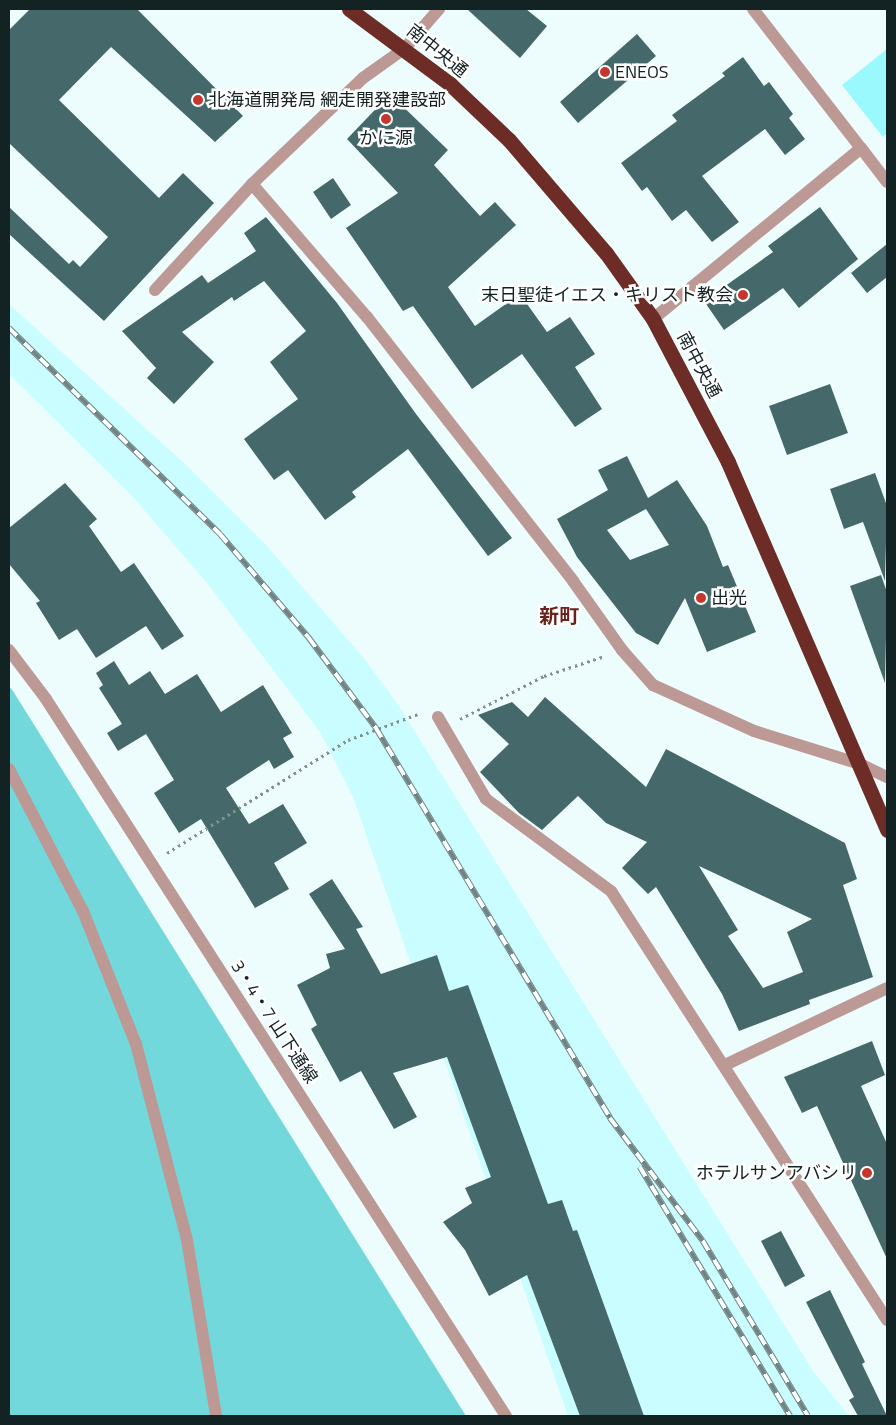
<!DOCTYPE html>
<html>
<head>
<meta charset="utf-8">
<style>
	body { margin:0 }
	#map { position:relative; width:896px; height:1425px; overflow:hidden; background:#edfdfd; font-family:"Titillium Web","Noto Sans JP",sans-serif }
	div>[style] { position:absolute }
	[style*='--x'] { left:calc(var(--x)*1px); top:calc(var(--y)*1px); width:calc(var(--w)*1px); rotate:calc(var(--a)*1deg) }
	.built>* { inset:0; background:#cafdff }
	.green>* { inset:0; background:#9af9fc }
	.forest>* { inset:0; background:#73d8dc }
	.building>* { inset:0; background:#45696b }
	.path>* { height:3px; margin-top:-1.5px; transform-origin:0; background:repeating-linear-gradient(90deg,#819191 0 2.5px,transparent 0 6.5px) }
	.minor>* { height:12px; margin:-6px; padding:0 6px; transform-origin:6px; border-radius:6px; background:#bc9994 }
	.highway>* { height:15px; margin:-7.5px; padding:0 7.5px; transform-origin:7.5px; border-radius:7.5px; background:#6d2c25 }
	.rail>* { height:5.5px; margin-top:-2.75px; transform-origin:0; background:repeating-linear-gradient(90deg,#fff 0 11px,#738383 0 22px); box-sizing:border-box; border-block:1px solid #738383 }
	.dots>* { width:14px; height:14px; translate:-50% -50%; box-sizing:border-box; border:2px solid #fff; border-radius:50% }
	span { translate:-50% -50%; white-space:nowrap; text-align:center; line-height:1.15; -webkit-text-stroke:5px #fff; paint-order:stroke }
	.street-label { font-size:18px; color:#132223 }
	.poi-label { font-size:18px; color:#132223 }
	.left { translate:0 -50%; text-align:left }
	.right { translate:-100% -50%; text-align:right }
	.quarter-label { font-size:20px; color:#68231d; font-weight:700 }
	.frame { position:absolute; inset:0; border:10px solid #132223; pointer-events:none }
</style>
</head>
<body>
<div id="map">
	<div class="built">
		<div style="clip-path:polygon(9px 304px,186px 465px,266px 545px,363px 657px,397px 703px,813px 1371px,849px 1416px,568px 1416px,353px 797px,320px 732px,208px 584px,133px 497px,9px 374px)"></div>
	</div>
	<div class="green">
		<div style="clip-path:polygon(887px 49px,887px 133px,883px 137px,842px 85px)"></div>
	</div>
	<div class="forest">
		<div style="clip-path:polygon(9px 686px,13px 691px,466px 1416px,9px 1416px)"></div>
	</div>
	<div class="building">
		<div style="clip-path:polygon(30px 9px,137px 9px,243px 116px,215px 142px,111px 47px,59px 100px,159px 198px,183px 173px,214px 203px,104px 321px,9px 234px,9px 207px,69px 264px,73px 260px,80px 267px,108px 237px,9px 143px,9px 30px)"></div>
		<div style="clip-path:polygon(467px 9px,526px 9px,547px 26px,520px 58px)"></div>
		<div style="clip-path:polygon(637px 34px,656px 56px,578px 123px,560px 102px)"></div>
		<div style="clip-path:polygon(743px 57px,764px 86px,769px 82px,793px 114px,789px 118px,805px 139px,785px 155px,765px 129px,702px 176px,739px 222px,712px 242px,686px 210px,672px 221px,647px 187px,642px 191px,621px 163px,677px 121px,672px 115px,725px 76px,722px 73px)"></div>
		<div style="clip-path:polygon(390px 94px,448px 150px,434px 165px,480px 216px,495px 202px,516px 225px,448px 287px,475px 326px,520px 294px,547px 332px,570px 317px,595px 354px,575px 367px,602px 409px,575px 427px,522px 354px,472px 389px,413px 306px,403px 311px,346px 228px,398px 193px,347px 139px)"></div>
		<div style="clip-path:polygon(333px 178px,351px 205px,331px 219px,313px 192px)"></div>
		<div style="clip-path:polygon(820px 207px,858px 259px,799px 308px,783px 288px,724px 330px,704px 301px,773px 252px,768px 246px)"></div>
		<div style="clip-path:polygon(266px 217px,337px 303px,416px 414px,512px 538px,488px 556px,408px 449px,352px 492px,356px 497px,325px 520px,288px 470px,274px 480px,244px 439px,298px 399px,270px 362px,306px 331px,264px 281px,234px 301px,232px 297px,182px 332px,214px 362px,174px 404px,147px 378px,156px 368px,122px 331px,202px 275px,208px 283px,256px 251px,244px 233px)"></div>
		<div style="clip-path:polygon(887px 244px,887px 277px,867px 293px,851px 273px)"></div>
		<div style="clip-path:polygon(830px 384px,848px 433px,787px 455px,769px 406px)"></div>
		<div style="clip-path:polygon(evenodd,627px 456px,648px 498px,677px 480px,707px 526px,723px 567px,728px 565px,756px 632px,707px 652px,685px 598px,658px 645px,636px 633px,577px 557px,557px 519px,608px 490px,598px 470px,627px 456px,646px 509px,669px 545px,630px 560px,607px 530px,646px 509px)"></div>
		<div style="clip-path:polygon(875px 473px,887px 506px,885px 581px,863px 522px,844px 529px,830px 489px)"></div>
		<div style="clip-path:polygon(65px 483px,97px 519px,89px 526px,121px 572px,134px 563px,184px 636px,162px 650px,146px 626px,96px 658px,77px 629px,59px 640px,36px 603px,40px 601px,9px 564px,9px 528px)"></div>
		<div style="clip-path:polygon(881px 575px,887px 592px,885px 683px,850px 586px)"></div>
		<div style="clip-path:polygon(114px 661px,129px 685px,150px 671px,165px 694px,197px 674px,221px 712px,263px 685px,292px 733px,283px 738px,294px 757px,274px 769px,269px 760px,226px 788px,249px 824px,283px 804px,307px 843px,274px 863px,289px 889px,255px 908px,201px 819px,179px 833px,154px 793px,174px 780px,146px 734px,118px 751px,107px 733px,122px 724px,99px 688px,103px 685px,96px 673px)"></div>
		<div style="clip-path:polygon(evenodd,545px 697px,646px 787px,666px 749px,845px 843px,857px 879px,843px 885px,873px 977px,809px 1000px,810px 1004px,739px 1031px,722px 994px,656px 887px,648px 894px,622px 868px,647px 842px,606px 823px,578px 796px,542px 830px,519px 813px,480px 772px,509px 744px,478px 715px,512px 702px,528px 717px,545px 697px,699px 866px,812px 919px,787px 932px,803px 972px,763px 988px,728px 936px,738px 930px,699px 866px)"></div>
		<div style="clip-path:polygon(332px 879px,363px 927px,356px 929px,381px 974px,437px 955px,449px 991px,468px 985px,548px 1204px,562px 1200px,573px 1231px,577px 1230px,644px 1416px,580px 1416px,527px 1275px,489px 1296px,465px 1250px,443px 1222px,472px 1203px,465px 1188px,491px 1177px,447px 1057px,393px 1073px,417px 1117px,394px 1129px,361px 1071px,340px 1082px,311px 1029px,317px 1025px,297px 985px,330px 968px,326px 954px,345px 949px,309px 894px)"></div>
		<div style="clip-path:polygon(872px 1041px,885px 1075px,861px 1086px,887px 1144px,887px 1259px,817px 1106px,802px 1113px,784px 1077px)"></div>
		<div style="clip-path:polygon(781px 1231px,805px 1276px,785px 1287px,761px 1241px)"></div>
		<div style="clip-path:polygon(830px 1290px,865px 1362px,862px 1364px,887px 1416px,858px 1416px,849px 1400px,854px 1397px,806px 1302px)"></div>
	</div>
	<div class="path">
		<div style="--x:460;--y:719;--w:94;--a:-27.1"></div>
		<div style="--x:544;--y:676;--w:64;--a:-18.2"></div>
		<div style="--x:167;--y:853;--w:213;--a:-32"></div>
		<div style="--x:348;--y:740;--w:78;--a:-20.3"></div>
	</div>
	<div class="minor">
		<div style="--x:753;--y:9;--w:176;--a:52.2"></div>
		<div style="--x:252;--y:184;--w:176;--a:49.2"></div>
		<div style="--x:367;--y:317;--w:335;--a:52"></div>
		<div style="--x:573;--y:581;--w:85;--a:54.6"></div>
		<div style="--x:622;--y:650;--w:47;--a:48.5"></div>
		<div style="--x:653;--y:685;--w:111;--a:24.5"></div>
		<div style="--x:754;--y:731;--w:111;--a:17.3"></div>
		<div style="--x:860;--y:764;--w:30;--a:26"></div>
		<div style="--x:155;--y:290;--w:144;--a:-47.5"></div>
		<div style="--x:252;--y:184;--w:153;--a:-43.7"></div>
		<div style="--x:363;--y:78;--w:52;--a:-35.5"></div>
		<div style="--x:405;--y:48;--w:52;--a:-48.9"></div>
		<div style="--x:653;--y:319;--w:269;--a:-39.4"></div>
		<div style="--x:861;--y:148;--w:43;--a:52.6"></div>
		<div style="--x:9;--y:650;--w:61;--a:52.9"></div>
		<div style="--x:46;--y:699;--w:852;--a:57.32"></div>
		<div style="--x:438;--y:717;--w:95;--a:59.7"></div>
		<div style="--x:486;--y:799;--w:155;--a:36.4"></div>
		<div style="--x:611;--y:891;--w:510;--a:57.24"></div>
		<div style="--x:9;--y:769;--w:160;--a:62.5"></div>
		<div style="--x:83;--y:911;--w:143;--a:68.3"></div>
		<div style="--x:136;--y:1044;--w:203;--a:75.4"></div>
		<div style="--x:187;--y:1240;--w:178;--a:80.6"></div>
		<div style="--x:725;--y:1065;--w:179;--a:-25.4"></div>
	</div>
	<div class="highway">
		<div style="--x:349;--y:9;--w:126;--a:36.6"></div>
		<div style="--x:450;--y:84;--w:81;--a:43.5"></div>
		<div style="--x:509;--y:140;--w:149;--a:49.4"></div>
		<div style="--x:606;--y:253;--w:81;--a:54.5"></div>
		<div style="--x:653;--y:319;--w:161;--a:62.3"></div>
		<div style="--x:728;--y:462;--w:401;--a:66.6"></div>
	</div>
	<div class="rail">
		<div style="--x:9;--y:328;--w:295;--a:44.3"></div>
		<div style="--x:220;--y:534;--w:137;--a:49.4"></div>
		<div style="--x:309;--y:638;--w:112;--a:53.3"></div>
		<div style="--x:376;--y:728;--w:455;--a:59"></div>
		<div style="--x:610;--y:1118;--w:154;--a:52.9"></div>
		<div style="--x:703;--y:1241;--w:204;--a:59"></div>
		<div style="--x:640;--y:1167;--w:291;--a:58.9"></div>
	</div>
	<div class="dots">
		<div style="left:605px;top:72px;background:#c5372d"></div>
		<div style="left:198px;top:100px;background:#c5372d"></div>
		<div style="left:386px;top:119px;background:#c5372d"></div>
		<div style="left:743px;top:295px;background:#c5372d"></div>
		<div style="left:701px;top:598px;background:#c5372d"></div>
		<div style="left:867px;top:1173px;background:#c5372d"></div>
	</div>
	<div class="street-label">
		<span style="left:437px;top:51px;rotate:39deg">南中央通</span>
		<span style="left:699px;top:365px;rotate:62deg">南中央通</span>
		<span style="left:274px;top:1022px;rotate:57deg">3・4・7 山下通線</span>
	</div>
	<div class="poi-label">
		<span class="left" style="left:615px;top:72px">ENEOS</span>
		<span class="left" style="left:208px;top:100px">北海道開発局 網走開発建設部</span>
		<span style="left:386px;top:138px">かに源</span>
		<span class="right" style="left:733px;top:295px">末日聖徒イエス・キリスト教会</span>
		<span class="left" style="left:711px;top:598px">出光</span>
		<span class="right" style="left:857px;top:1173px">ホテルサンアバシリ</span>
	</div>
	<div class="quarter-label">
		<span style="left:559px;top:615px">新町</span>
	</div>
	<div class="frame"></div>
</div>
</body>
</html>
